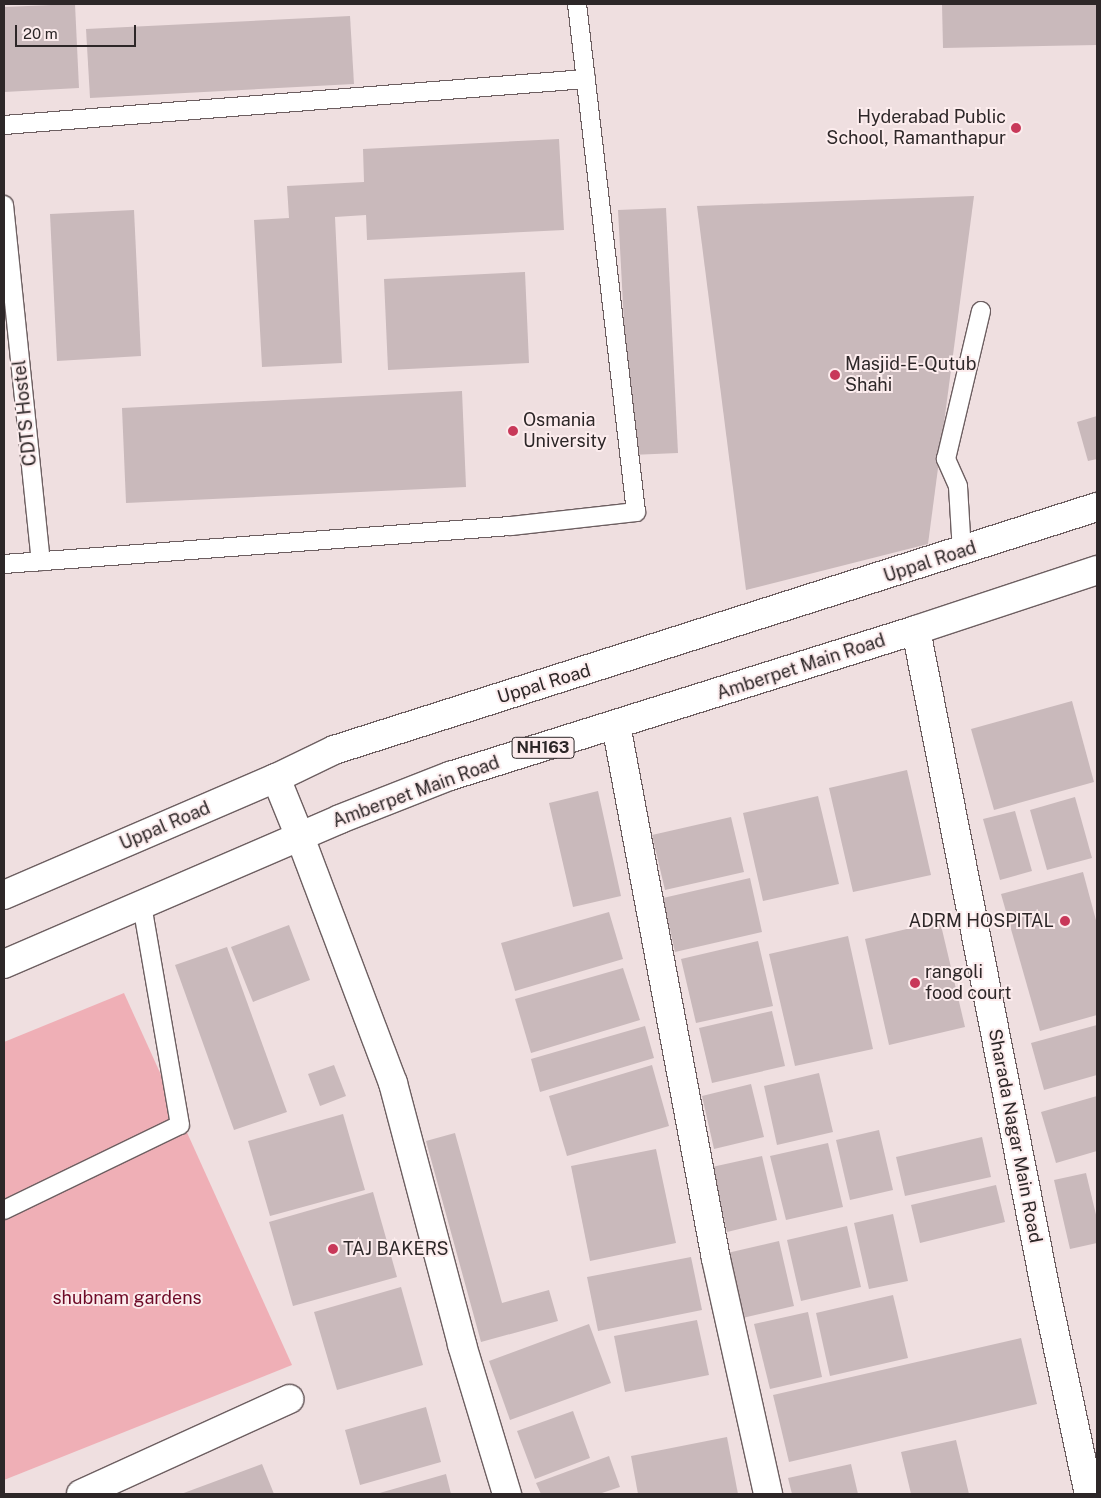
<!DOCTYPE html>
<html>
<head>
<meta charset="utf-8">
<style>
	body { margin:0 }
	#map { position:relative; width:1101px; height:1498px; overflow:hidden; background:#efdfe0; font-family:"Public Sans",sans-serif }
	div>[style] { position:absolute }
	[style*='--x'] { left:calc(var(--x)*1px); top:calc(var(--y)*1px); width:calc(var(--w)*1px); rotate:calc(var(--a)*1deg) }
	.green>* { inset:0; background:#efafb6 }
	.building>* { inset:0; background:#c9b9bb }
	.roads { filter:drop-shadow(1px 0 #6d5f61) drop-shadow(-1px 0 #6d5f61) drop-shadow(0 1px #6d5f61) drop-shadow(0 -1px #6d5f61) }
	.lane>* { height:18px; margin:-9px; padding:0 9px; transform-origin:9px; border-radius:9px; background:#fff }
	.street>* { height:28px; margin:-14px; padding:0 14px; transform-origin:14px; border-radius:14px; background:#fff }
	.highway>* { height:28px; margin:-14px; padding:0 14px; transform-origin:14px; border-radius:14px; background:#fff }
	.dots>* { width:14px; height:14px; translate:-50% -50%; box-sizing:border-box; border:2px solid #fceced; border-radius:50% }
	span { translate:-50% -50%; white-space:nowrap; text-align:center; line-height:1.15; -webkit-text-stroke:4px #fceced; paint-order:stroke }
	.shield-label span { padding:1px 4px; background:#fceced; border:1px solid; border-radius:4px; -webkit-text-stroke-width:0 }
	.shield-label { font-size:16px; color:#2d2728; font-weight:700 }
	.poi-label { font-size:18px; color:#2d2728 }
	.right { translate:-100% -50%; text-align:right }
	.left { translate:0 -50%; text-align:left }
	.street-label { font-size:18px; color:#2d2728 }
	.park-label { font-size:18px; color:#6e0b28 }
	.frame { position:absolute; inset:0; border:5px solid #2d2728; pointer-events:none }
	.scale { position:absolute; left:15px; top:25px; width:121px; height:22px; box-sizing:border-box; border:2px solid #2d2728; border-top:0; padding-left:6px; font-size:15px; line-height:18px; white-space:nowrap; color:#2d2728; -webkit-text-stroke:4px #fceced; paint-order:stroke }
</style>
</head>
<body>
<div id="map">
	<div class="green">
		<div style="clip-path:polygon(124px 993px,292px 1365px,4px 1480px,4px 1042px)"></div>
	</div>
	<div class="building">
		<div style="clip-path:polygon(75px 4px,79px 88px,4px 92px,4px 7px)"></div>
		<div style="clip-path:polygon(942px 4px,1097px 4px,1097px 45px,943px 48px)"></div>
		<div style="clip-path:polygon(350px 16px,354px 84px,90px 98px,86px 29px)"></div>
		<div style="clip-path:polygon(559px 139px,564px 230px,367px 240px,366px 215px,335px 217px,342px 363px,262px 367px,254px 220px,289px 218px,287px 186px,364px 182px,363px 149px)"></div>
		<div style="clip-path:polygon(974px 196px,928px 544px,746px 590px,697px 206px)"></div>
		<div style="clip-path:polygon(666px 208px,678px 453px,631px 455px,618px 210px)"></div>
		<div style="clip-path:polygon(134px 210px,141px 356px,57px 361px,50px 214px)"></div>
		<div style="clip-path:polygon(525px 272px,529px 363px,388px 370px,384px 279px)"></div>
		<div style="clip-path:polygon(462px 391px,466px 487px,126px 503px,122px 408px)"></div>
		<div style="clip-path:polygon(1097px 416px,1097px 459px,1088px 461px,1077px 422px)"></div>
		<div style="clip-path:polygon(1072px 701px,1094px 782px,994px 810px,971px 729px)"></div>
		<div style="clip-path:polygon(907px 770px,931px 875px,853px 892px,829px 788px)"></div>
		<div style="clip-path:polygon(598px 791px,621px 896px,573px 907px,549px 803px)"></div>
		<div style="clip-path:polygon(818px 796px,839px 884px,763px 901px,743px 813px)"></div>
		<div style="clip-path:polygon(1075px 797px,1092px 858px,1047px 870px,1030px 810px)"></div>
		<div style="clip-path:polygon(1015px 811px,1032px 871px,1000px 880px,983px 819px)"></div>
		<div style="clip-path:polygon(731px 817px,744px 872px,665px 890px,652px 835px)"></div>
		<div style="clip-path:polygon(1083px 872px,1097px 924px,1097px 1015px,1040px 1031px,1001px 894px)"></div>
		<div style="clip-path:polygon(750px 878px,762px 932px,675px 952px,663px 898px)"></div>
		<div style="clip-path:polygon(609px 912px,623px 959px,515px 991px,501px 943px)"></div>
		<div style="clip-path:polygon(940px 921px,965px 1027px,889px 1045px,865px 939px)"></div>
		<div style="clip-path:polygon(289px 925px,310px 980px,253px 1002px,231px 947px)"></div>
		<div style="clip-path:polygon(848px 936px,873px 1049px,795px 1066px,769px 954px)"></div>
		<div style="clip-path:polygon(758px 941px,773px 1006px,696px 1023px,681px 959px)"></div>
		<div style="clip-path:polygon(227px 947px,287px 1112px,234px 1130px,175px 965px)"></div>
		<div style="clip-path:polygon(623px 968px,640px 1020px,531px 1053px,515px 999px)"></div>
		<div style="clip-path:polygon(772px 1011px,785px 1066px,712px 1083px,699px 1028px)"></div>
		<div style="clip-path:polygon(1097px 1025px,1097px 1075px,1044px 1090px,1031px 1043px)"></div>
		<div style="clip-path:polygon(645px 1026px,654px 1058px,540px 1092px,531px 1059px)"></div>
		<div style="clip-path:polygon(334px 1065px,346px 1096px,320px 1106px,308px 1074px)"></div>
		<div style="clip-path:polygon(652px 1065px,669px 1126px,567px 1156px,549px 1096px)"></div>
		<div style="clip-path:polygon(819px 1073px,833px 1132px,777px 1145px,764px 1086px)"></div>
		<div style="clip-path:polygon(751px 1084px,764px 1137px,714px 1149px,702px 1096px)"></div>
		<div style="clip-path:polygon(1097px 1096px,1097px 1151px,1056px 1163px,1041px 1112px)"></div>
		<div style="clip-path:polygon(343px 1114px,365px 1190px,270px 1216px,248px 1141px)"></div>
		<div style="clip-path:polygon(879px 1130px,893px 1190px,850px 1200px,836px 1140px)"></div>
		<div style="clip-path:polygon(455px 1133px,502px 1303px,549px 1290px,558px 1321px,481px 1342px,426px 1141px)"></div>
		<div style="clip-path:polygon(982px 1137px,991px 1177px,905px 1196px,896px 1157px)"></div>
		<div style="clip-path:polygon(828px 1143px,843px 1207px,786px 1220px,770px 1156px)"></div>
		<div style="clip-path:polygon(656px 1149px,676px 1243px,590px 1261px,571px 1166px)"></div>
		<div style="clip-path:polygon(762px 1156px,777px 1220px,727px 1232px,712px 1167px)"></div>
		<div style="clip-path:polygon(1086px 1173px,1097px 1219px,1097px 1243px,1070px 1249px,1054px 1180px)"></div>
		<div style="clip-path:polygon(996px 1185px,1005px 1222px,920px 1243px,911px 1205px)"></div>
		<div style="clip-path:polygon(373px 1192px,397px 1277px,293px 1306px,269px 1222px)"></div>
		<div style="clip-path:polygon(893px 1214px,908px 1281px,869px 1289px,854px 1223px)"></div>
		<div style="clip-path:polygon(847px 1226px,861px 1287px,801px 1301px,787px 1240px)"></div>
		<div style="clip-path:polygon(779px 1241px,794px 1306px,738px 1319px,723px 1254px)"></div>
		<div style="clip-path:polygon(691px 1257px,702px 1310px,598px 1331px,587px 1277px)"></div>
		<div style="clip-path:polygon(401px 1287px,423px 1365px,337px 1390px,314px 1312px)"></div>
		<div style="clip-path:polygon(893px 1295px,908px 1358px,830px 1376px,816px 1313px)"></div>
		<div style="clip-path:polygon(808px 1312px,822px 1377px,770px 1389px,754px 1324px)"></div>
		<div style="clip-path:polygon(697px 1320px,709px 1375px,625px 1392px,614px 1336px)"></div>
		<div style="clip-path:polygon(589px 1324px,611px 1383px,510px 1420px,489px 1361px)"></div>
		<div style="clip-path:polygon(1021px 1338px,1037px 1404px,789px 1462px,773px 1395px)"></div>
		<div style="clip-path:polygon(426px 1407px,441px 1462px,360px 1485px,345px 1430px)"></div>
		<div style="clip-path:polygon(573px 1411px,590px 1458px,535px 1479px,517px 1431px)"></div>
		<div style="clip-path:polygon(727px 1437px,738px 1494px,638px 1494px,631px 1456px)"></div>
		<div style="clip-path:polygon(956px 1440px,969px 1494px,911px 1494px,901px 1452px)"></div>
		<div style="clip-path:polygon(609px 1456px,620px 1487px,599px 1494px,541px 1494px,536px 1483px)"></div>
		<div style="clip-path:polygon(262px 1464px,274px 1494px,181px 1494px)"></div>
		<div style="clip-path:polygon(851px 1464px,858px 1494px,792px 1494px,788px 1478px)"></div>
		<div style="clip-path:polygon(446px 1474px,451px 1494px,376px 1494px)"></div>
	</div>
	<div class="roads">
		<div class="lane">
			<div style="--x:4;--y:125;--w:584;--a:-4.52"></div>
			<div style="--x:4;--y:205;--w:358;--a:84.1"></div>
			<div style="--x:962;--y:552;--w:66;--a:-93.5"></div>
			<div style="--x:958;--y:486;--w:30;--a:-114"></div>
			<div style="--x:946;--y:459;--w:152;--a:-76.7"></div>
			<div style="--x:4;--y:564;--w:508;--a:-4.29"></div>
			<div style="--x:511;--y:526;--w:126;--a:-6.4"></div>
			<div style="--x:636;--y:512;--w:511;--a:-96.62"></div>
			<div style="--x:4;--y:1210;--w:195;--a:-25.8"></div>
			<div style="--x:180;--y:1125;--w:224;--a:-99.8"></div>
		</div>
		<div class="street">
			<div style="--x:916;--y:630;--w:680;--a:78.89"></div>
			<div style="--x:1047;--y:1297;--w:201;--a:78"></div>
			<div style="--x:616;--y:725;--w:543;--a:79.39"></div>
			<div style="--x:716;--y:1259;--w:241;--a:77.5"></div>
			<div style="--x:276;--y:778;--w:64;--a:67.9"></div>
			<div style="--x:300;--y:837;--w:263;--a:69.3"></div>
			<div style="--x:393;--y:1083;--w:271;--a:75.2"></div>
			<div style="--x:462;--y:1345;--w:156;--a:73.2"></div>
			<div style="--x:81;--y:1494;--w:229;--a:-24.5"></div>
		</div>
		<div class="highway">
			<div style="--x:4;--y:895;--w:296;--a:-23.3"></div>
			<div style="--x:276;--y:778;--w:64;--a:-25.8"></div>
			<div style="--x:334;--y:750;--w:801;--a:-17.67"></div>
			<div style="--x:4;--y:964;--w:366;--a:-23.3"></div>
			<div style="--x:340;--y:819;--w:118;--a:-21.4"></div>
			<div style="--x:450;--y:776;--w:488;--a:-17.4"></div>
			<div style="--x:916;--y:630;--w:191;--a:-18.3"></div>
		</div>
	</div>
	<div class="dots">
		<div style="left:1016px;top:128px;background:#c83859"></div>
		<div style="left:835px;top:375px;background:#c83859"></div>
		<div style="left:513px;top:431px;background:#c83859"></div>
		<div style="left:1065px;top:921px;background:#c83859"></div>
		<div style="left:915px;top:983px;background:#c83859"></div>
		<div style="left:333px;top:1249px;background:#c83859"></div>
	</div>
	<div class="shield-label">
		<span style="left:543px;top:748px">NH163</span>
	</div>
	<div class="poi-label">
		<span class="right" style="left:1006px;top:128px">Hyderabad Public<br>School, Ramanthapur</span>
		<span class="left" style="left:845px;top:375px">Masjid-E-Qutub<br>Shahi</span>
		<span class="left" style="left:523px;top:431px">Osmania<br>University</span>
		<span class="right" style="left:1054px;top:921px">ADRM HOSPITAL</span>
		<span class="left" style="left:925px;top:983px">rangoli<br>food court</span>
		<span class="left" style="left:343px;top:1249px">TAJ BAKERS</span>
	</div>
	<div class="street-label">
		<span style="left:25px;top:413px;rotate:-96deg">CDTS Hostel</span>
		<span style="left:930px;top:562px;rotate:-18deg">Uppal Road</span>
		<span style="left:801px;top:667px;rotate:-18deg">Amberpet Main Road</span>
		<span style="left:544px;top:684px;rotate:-17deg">Uppal Road</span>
		<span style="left:416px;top:792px;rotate:-20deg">Amberpet Main Road</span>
		<span style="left:165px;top:826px;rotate:-23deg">Uppal Road</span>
		<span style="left:1015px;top:1136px;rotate:79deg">Sharada Nagar Main Road</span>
	</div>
	<div class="park-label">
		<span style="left:127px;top:1298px">shubnam gardens</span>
	</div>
	<div class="frame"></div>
	<div class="scale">20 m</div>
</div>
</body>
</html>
